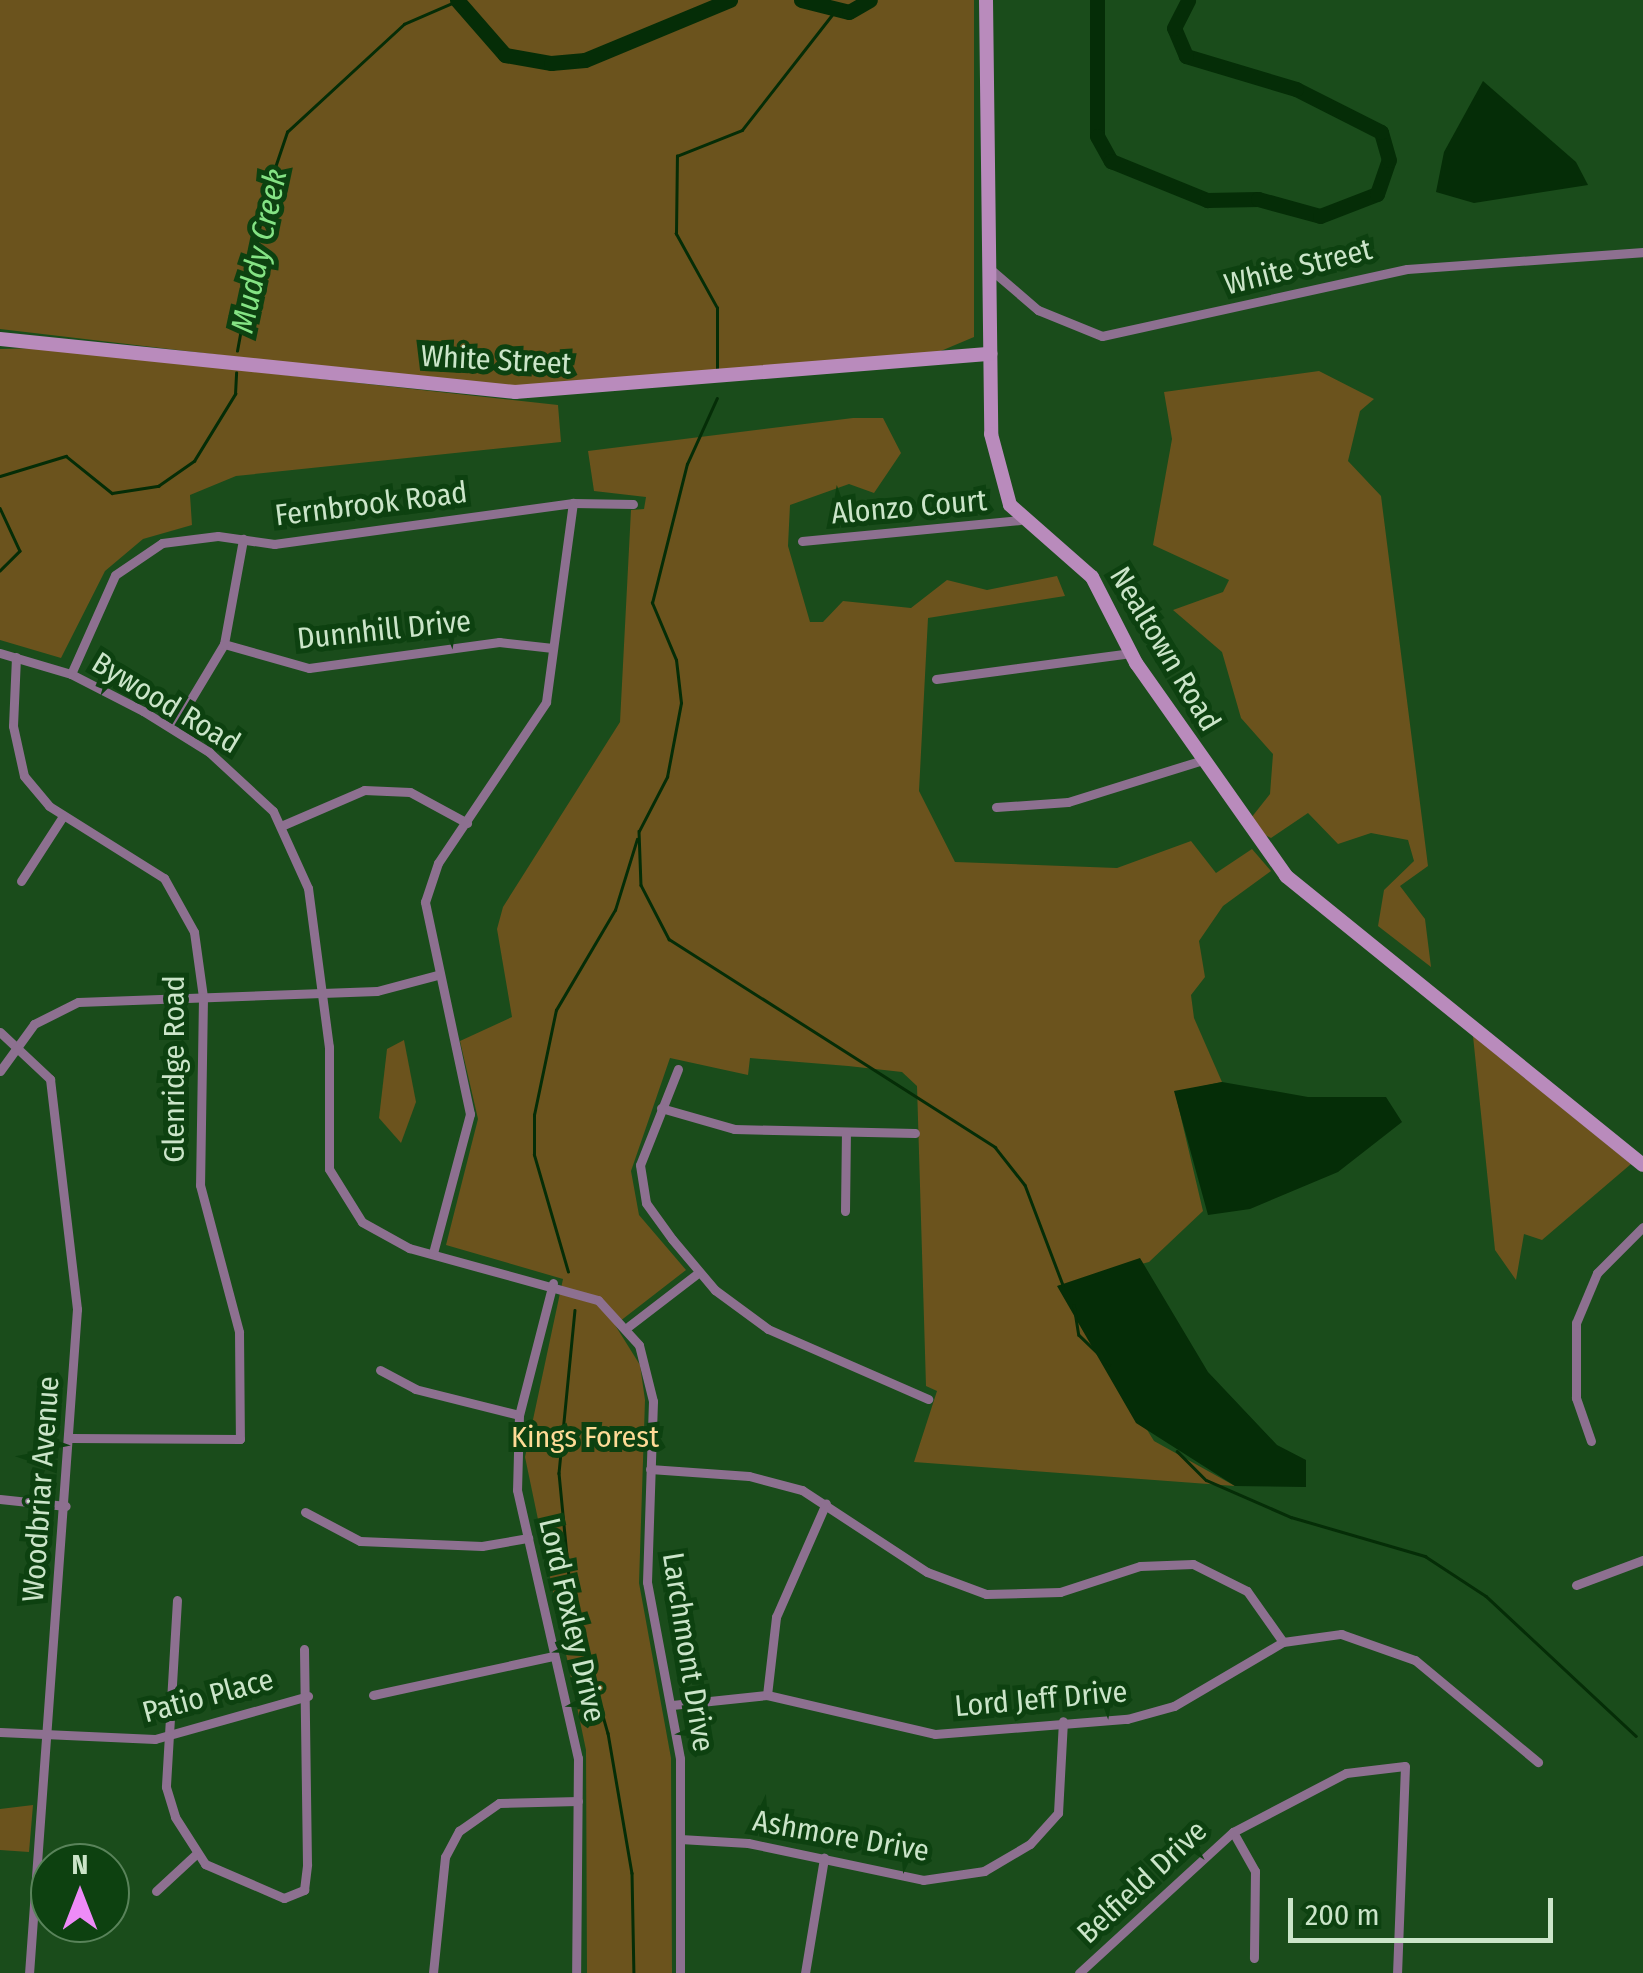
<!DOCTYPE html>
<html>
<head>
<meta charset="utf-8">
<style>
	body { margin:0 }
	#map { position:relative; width:1643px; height:1973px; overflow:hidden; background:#1a4c1b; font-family:"Fira Sans Condensed",sans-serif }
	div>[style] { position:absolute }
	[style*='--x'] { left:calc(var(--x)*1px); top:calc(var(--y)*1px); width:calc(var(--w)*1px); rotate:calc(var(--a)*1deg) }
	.green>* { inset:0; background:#6b531d }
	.water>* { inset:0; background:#052d07 }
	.stream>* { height:2.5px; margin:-1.25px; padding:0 1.25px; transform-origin:1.25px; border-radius:1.25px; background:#052d07 }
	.river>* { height:15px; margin:-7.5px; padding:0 7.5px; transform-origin:7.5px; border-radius:7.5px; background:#052d07 }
	.street>* { height:9px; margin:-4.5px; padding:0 4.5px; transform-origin:4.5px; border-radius:4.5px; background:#8d7090 }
	.secondary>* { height:14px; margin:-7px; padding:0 7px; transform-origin:7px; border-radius:7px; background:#b98bbc }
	span { translate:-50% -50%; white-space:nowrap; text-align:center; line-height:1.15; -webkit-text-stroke:10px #0d4110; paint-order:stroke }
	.street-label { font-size:30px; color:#cbe5c9 }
	.park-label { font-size:30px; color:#fedb96 }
	.water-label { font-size:32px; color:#84e384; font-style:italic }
	.north { position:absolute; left:30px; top:1843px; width:100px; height:100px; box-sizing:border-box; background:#0d4110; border:2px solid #59835a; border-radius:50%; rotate:0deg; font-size:28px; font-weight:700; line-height:40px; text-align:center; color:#cbe5c9 }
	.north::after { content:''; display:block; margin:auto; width:35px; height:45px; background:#ee8bf8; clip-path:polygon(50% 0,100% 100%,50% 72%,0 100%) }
	.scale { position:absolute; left:1288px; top:1898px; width:265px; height:45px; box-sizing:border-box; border:5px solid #cbe5c9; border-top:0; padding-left:12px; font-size:30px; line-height:35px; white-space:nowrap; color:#cbe5c9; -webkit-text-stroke:8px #0d4110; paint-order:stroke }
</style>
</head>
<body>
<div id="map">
	<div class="green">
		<div style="clip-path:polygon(0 0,974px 0,974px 337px,936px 353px,597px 388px,472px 385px,0 329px)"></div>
		<div style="clip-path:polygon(41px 348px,558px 405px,561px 442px,236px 476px,190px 495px,192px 525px,143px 539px,105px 571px,61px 658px,0 640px,0 349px)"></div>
		<div style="clip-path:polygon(1319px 371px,1374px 399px,1360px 411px,1348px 461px,1381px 496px,1428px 866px,1400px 886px,1425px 919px,1431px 967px,1378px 926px,1384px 890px,1414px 861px,1408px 840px,1371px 833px,1338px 844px,1308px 813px,1271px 838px,1261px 833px,1251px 818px,1270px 794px,1273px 754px,1241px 718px,1222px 652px,1173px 610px,1223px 592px,1229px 580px,1153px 545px,1172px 439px,1164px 392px)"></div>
		<div style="clip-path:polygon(853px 418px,883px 418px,901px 453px,874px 493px,849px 484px,790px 505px,788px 546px,810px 622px,823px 622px,843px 601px,911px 608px,947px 580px,987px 590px,1057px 576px,1065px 596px,928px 618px,919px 791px,955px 862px,1117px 868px,1191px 841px,1216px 873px,1252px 849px,1271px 871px,1223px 906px,1199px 941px,1205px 977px,1191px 995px,1194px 1018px,1222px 1082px,1175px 1092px,1203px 1211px,1149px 1262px,1058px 1286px,1154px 1441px,1235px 1486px,914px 1462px,937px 1391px,926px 1386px,917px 1086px,902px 1072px,848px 1066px,750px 1058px,748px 1075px,670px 1058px,631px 1171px,639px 1215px,686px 1270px,615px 1325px,640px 1365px,645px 1400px,639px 1583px,671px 1758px,672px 1973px,587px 1973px,586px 1750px,525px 1457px,563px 1279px,446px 1245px,478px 1119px,460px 1041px,512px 1017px,497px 929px,503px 907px,620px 722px,631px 510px,644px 509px,646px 497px,594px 491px,588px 451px)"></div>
		<div style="clip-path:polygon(1473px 1036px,1631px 1164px,1542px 1240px,1524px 1234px,1516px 1280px,1495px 1250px)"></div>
		<div style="clip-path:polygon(404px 1040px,416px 1102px,401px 1143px,379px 1118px,387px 1049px)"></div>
		<div style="clip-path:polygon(33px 1805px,29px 1852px,0 1850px,0 1809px)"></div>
	</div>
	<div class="water">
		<div style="clip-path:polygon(1483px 81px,1576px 162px,1588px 185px,1474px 203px,1436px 192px,1444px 152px)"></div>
		<div style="clip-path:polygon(1222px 1082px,1308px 1097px,1386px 1097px,1402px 1122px,1338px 1172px,1250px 1209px,1208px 1215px,1174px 1091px)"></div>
		<div style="clip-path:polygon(1140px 1258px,1208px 1372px,1277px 1445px,1306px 1460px,1306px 1487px,1235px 1486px,1136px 1423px,1057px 1286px)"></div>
	</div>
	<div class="stream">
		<div style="--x:237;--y:351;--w:157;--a:-79.7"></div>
		<div style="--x:265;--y:197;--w:69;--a:-71.3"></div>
		<div style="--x:287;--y:132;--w:159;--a:-42.7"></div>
		<div style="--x:404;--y:24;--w:58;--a:-23.5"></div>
		<div style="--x:717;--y:369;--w:61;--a:-90"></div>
		<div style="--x:717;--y:308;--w:85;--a:-119"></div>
		<div style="--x:676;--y:234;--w:78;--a:-89.3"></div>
		<div style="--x:677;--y:156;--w:70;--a:-21.8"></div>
		<div style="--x:742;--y:130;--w:151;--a:-52"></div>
		<div style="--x:0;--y:476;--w:69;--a:-16.9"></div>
		<div style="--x:66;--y:456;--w:59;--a:38.8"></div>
		<div style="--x:112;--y:493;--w:47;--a:-8.7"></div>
		<div style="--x:158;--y:486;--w:44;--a:-34.8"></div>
		<div style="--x:194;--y:461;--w:79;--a:-58.5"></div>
		<div style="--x:235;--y:394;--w:21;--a:-87"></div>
		<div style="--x:0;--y:508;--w:47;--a:65.1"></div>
		<div style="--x:20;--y:551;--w:28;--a:135"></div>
		<div style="--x:639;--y:831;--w:54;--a:87.9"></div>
		<div style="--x:641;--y:885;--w:61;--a:62.6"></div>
		<div style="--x:669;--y:939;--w:387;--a:32.5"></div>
		<div style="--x:995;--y:1147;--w:48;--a:51.7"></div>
		<div style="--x:1025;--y:1185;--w:107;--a:69.2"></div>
		<div style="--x:639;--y:831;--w:61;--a:-62.6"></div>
		<div style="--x:667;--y:777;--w:75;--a:-79.3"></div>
		<div style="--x:681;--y:703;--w:43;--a:-96.6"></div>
		<div style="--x:676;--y:660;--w:62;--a:-112.8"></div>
		<div style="--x:652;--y:603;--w:143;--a:-75.9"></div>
		<div style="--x:687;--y:464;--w:72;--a:-65.6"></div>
		<div style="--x:568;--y:1272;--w:122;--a:-106.2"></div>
		<div style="--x:534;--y:1155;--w:40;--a:-90"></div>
		<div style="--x:534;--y:1115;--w:107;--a:-78.2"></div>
		<div style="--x:556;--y:1010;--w:116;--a:-59.5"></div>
		<div style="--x:615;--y:910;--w:74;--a:-72.8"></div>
		<div style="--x:1074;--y:1305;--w:30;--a:81"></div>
		<div style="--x:1079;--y:1335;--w:42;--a:44"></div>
		<div style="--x:575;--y:1310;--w:164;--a:95.6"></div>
		<div style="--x:559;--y:1473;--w:135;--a:84.5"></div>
		<div style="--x:572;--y:1607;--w:131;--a:74.1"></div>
		<div style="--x:608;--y:1733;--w:142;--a:80.3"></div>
		<div style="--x:632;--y:1873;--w:100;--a:88.9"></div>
		<div style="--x:1177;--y:1451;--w:41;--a:45"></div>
		<div style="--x:1206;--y:1480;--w:93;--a:23.5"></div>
		<div style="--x:1291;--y:1517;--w:140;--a:16.2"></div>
		<div style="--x:1425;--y:1556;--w:73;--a:33.3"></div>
		<div style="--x:1486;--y:1596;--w:205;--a:43"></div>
	</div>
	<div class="river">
		<div style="--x:457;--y:0;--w:73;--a:48.9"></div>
		<div style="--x:505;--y:55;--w:47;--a:9.9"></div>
		<div style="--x:551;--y:63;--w:34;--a:-5"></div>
		<div style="--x:585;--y:60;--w:157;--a:-22.5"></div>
		<div style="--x:801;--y:0;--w:49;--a:14"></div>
		<div style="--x:849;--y:12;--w:24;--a:-30"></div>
		<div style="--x:1097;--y:0;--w:136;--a:90"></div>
		<div style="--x:1097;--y:136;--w:29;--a:61"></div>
		<div style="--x:1111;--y:161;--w:104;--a:22.1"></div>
		<div style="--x:1207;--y:200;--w:51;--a:-1.1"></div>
		<div style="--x:1258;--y:199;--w:64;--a:15.3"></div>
		<div style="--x:1320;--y:216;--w:61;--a:-21.1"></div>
		<div style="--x:1377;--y:194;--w:36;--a:-71"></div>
		<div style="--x:1389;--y:160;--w:29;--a:-106"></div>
		<div style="--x:1381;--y:132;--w:95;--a:-153.2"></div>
		<div style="--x:1296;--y:89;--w:115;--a:-163.3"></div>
		<div style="--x:1186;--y:56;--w:30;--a:-113"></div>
		<div style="--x:1174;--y:28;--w:31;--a:-63"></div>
	</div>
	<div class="street">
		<div style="--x:989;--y:268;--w:65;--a:40.6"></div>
		<div style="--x:1038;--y:310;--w:69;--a:22.1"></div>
		<div style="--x:1102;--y:336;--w:312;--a:-12.4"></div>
		<div style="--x:1407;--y:269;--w:237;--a:-4.1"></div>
		<div style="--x:802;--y:541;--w:219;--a:-5.5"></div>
		<div style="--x:224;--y:644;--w:88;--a:15.8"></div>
		<div style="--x:309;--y:668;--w:192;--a:-7.8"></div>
		<div style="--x:499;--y:642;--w:54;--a:6.3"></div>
		<div style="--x:0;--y:653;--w:74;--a:16.5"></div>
		<div style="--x:71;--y:674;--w:81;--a:27.2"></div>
		<div style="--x:143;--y:711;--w:78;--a:31.8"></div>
		<div style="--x:209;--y:752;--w:87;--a:42.7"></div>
		<div style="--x:273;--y:811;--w:85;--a:65.6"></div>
		<div style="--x:308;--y:888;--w:160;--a:82.5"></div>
		<div style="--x:329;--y:1047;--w:122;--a:90"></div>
		<div style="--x:329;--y:1169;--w:62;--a:58.1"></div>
		<div style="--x:362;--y:1222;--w:54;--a:29"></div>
		<div style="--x:409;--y:1248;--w:196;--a:15.4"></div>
		<div style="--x:598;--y:1300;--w:61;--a:47.7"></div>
		<div style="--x:639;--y:1345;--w:58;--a:76"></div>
		<div style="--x:653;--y:1401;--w:181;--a:91.9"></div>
		<div style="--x:647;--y:1582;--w:180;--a:79.4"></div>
		<div style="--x:680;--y:1759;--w:214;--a:90"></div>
		<div style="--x:16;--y:657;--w:69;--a:92.5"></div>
		<div style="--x:13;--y:726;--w:51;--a:77.6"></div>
		<div style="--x:24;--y:776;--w:39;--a:50"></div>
		<div style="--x:49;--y:806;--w:136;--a:32.1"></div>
		<div style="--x:164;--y:878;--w:62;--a:60.9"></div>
		<div style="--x:194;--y:932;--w:66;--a:82.1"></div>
		<div style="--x:203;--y:997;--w:188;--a:90.9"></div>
		<div style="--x:200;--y:1185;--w:152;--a:75.1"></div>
		<div style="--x:239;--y:1332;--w:107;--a:89.5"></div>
		<div style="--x:240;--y:1439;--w:169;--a:-179.7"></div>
		<div style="--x:71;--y:674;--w:108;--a:-66"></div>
		<div style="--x:115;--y:575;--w:57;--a:-34.2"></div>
		<div style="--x:162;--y:543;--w:56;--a:-7.1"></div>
		<div style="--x:218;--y:536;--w:57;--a:8.1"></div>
		<div style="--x:274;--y:544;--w:302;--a:-7.8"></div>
		<div style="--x:573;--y:503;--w:60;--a:1"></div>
		<div style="--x:936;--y:679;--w:197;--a:-7.6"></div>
		<div style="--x:173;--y:729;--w:99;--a:-59"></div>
		<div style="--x:224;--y:644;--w:107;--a:-79.7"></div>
		<div style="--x:996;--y:807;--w:72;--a:-4"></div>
		<div style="--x:1068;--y:802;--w:138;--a:-17.3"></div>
		<div style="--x:281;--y:826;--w:90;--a:-23.4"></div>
		<div style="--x:364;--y:790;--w:46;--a:2.5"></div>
		<div style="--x:410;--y:792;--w:65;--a:28.5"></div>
		<div style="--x:21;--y:881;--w:77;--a:-57.1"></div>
		<div style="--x:0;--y:1032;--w:69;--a:43.2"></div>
		<div style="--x:50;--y:1079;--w:232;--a:83.3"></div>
		<div style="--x:77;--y:1309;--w:666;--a:94.13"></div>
		<div style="--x:678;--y:1069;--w:103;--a:111.6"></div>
		<div style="--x:640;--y:1165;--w:38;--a:81"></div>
		<div style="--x:646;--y:1203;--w:44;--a:54.2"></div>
		<div style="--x:672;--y:1239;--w:67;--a:49.9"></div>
		<div style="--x:715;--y:1290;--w:66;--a:36.3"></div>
		<div style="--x:768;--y:1329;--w:175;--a:23.6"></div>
		<div style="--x:0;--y:1071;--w:58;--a:-54.1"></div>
		<div style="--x:34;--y:1024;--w:49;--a:-26.6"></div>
		<div style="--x:78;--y:1002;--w:299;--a:-2.1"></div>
		<div style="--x:377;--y:991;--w:62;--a:-14.9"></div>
		<div style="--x:661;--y:1108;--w:76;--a:16"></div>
		<div style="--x:734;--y:1129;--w:181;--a:1.3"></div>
		<div style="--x:845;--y:1211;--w:79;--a:-89.3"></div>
		<div style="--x:433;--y:1253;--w:144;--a:-75.1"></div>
		<div style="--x:470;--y:1114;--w:217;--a:-102"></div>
		<div style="--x:425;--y:902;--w:41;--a:-71.6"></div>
		<div style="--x:438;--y:863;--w:194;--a:-56.1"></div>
		<div style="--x:546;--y:702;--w:201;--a:-82.3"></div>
		<div style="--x:553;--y:1283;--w:136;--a:104.4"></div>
		<div style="--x:519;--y:1415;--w:75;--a:91.5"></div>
		<div style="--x:517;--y:1490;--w:275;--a:77.2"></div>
		<div style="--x:578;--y:1758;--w:215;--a:90.5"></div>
		<div style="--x:629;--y:1326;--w:87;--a:-37.5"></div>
		<div style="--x:380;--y:1370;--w:40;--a:28"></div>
		<div style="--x:415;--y:1389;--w:107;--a:14"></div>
		<div style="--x:1591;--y:1441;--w:46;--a:-109.2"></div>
		<div style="--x:1576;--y:1398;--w:75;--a:-90"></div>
		<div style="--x:1576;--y:1323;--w:54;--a:-67.2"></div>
		<div style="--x:1597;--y:1273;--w:65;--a:-45"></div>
		<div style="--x:650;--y:1469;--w:99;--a:4"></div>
		<div style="--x:749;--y:1476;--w:55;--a:14.8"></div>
		<div style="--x:802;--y:1490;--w:149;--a:33.3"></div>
		<div style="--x:927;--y:1572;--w:63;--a:20.4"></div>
		<div style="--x:986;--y:1594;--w:74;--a:-1.5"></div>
		<div style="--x:1060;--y:1592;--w:84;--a:-18"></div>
		<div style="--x:1140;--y:1566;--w:53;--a:-2.2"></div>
		<div style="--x:1193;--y:1564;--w:60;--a:26.6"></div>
		<div style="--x:1247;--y:1591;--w:62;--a:54.8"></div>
		<div style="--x:0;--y:1499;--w:66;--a:6.1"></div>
		<div style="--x:305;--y:1512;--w:62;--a:27.8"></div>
		<div style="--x:360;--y:1541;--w:122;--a:2.3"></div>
		<div style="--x:482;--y:1546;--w:47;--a:-9.9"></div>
		<div style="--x:1576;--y:1585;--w:72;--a:-20.5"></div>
		<div style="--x:177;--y:1600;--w:187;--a:93.4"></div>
		<div style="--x:166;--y:1787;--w:31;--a:73"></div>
		<div style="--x:175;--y:1817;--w:56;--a:57.4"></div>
		<div style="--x:205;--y:1864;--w:86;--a:23.3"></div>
		<div style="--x:284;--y:1898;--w:22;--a:-22"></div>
		<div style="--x:304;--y:1890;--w:26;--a:-83"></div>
		<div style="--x:307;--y:1864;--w:215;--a:-90.8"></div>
		<div style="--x:373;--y:1695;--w:185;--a:-12.2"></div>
		<div style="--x:767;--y:1695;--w:79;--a:-83.4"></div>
		<div style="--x:776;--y:1617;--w:124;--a:-66.3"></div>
		<div style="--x:672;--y:1705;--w:96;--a:-6"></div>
		<div style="--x:767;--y:1695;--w:172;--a:13.1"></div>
		<div style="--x:935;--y:1734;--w:193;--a:-4.5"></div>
		<div style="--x:1127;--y:1719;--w:49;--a:-15.5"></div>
		<div style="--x:1174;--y:1706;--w:126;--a:-30.4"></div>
		<div style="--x:1283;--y:1642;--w:59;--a:-7.9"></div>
		<div style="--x:1341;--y:1634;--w:78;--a:19.4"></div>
		<div style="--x:1415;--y:1660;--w:160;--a:39.7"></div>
		<div style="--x:0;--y:1732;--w:155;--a:2.6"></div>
		<div style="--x:155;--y:1739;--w:159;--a:-15.7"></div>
		<div style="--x:1233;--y:1832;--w:45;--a:60.6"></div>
		<div style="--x:1255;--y:1871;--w:87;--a:90.7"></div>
		<div style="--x:680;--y:1839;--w:68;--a:3.4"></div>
		<div style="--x:748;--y:1843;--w:179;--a:11.9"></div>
		<div style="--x:923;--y:1880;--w:62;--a:-8.4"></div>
		<div style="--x:984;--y:1871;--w:53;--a:-30.4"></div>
		<div style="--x:1030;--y:1844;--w:42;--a:-47.9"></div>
		<div style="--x:1058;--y:1813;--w:92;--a:-86.9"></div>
		<div style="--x:156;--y:1891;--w:53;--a:-42.7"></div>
		<div style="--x:433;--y:1973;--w:117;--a:-84.1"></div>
		<div style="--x:445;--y:1857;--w:30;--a:-62"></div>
		<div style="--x:459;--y:1831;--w:49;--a:-35"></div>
		<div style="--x:499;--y:1803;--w:79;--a:-1.5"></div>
		<div style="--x:805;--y:1973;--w:117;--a:-80.6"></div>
		<div style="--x:1079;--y:1973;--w:209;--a:-42.5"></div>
		<div style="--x:1233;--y:1832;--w:127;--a:-27.6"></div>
		<div style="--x:1346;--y:1773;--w:59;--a:-6.8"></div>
		<div style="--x:1405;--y:1766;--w:207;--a:92.2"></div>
	</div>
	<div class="secondary">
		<div style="--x:986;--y:0;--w:434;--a:89.3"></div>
		<div style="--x:991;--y:434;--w:73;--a:75"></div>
		<div style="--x:1010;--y:505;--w:109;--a:41.3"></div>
		<div style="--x:1092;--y:577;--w:97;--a:62.9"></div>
		<div style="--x:1136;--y:663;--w:261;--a:54.8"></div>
		<div style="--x:1286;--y:876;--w:459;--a:39"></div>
		<div style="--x:0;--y:339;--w:518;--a:5.88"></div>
		<div style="--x:515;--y:392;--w:477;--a:-4.6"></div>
	</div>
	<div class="street-label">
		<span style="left:1298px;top:267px;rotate:-14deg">White Street</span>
		<span style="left:496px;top:360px;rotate:3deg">White Street</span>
		<span style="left:371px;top:504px;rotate:-7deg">Fernbrook Road</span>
		<span style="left:909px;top:507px;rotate:-5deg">Alonzo Court</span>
		<span style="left:384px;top:630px;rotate:-6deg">Dunnhill Drive</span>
		<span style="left:1165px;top:649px;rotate:59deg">Nealtown Road</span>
		<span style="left:166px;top:703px;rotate:31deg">Bywood Road</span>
		<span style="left:174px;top:1069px;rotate:-90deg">Glenridge Road</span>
		<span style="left:41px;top:1489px;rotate:-86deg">Woodbriar Avenue</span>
		<span style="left:572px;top:1620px;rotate:77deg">Lord Foxley Drive</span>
		<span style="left:688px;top:1652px;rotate:81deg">Larchmont Drive</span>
		<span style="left:208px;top:1696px;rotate:-15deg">Patio Place</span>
		<span style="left:1041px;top:1699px;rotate:-5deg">Lord Jeff Drive</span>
		<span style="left:841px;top:1836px;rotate:10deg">Ashmore Drive</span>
		<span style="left:1142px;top:1882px;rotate:-43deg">Belfield Drive</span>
	</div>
	<div class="park-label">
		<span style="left:585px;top:1437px">Kings Forest</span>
	</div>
	<div class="water-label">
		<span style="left:259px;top:251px;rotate:-78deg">Muddy Creek</span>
	</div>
	<div class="north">N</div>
	<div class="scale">200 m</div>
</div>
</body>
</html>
